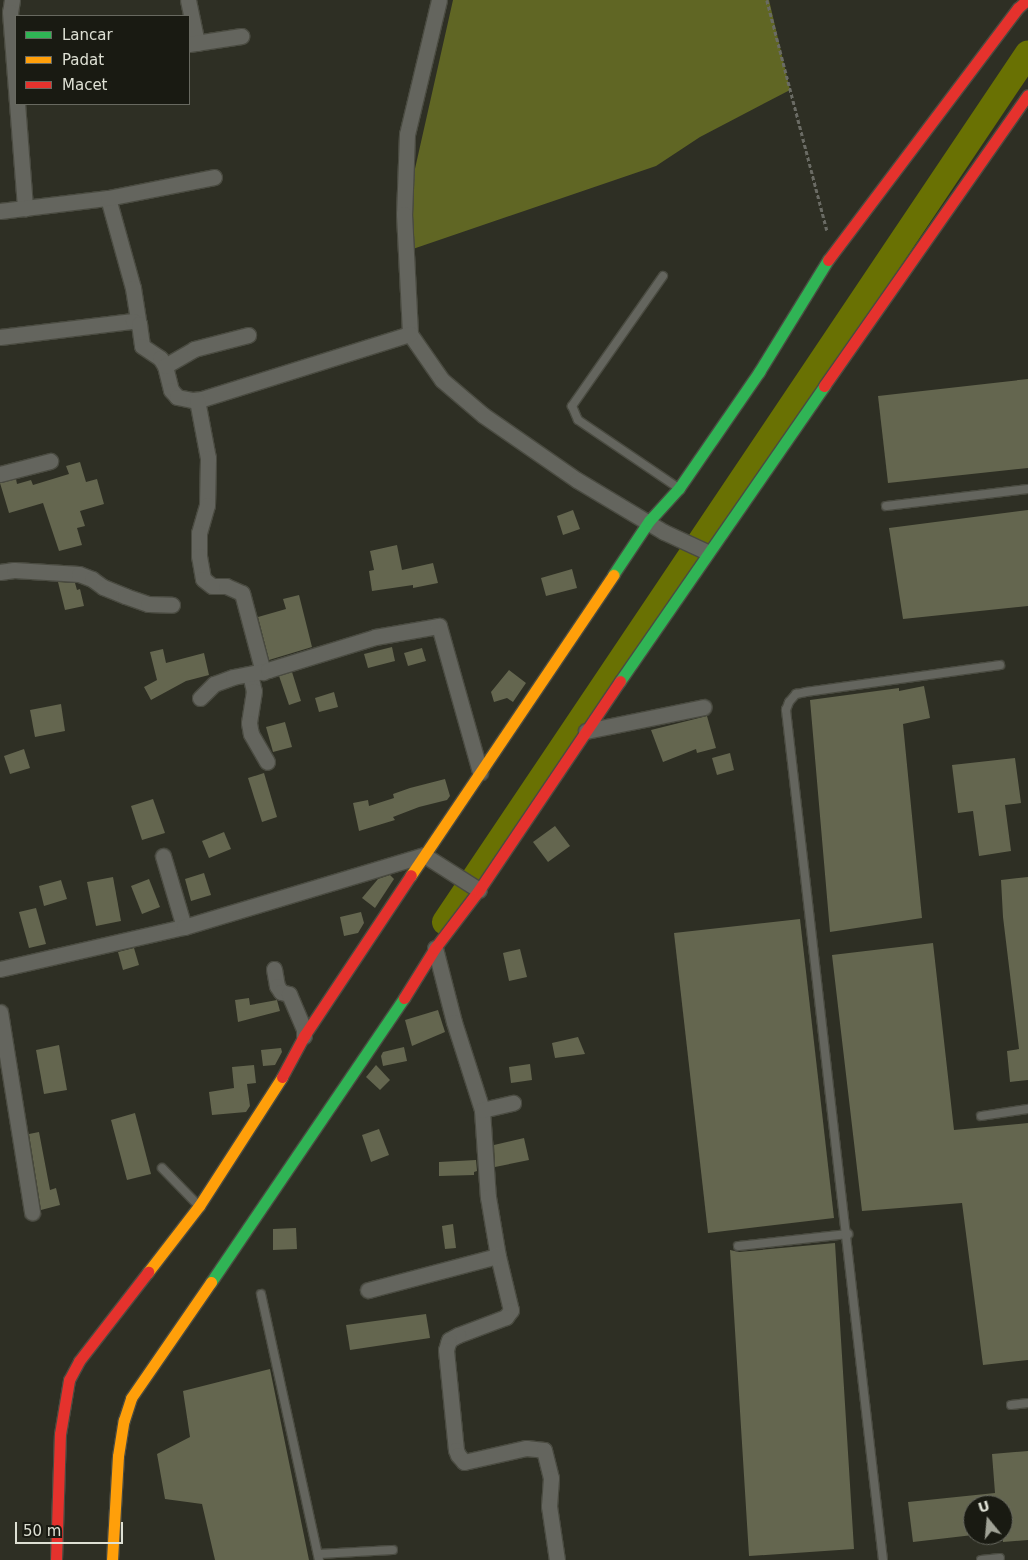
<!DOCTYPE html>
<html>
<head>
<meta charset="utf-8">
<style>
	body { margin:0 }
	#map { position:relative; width:1028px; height:1560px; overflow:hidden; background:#2e2f24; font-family:"DejaVu Sans",sans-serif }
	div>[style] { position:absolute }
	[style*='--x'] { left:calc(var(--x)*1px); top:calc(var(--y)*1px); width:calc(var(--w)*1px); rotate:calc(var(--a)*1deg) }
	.forest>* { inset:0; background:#606624 }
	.river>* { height:26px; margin:-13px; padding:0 13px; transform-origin:13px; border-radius:13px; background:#697103 }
	.building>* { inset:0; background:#64664f }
	.path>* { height:2.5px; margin-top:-1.25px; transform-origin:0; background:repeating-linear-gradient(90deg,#6a6b64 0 4px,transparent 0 6.5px) }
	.roads { filter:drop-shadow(1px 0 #4a4b41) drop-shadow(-1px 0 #4a4b41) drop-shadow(0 1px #4a4b41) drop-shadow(0 -1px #4a4b41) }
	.lane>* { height:8px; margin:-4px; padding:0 4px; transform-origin:4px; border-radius:4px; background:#64655e }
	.street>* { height:15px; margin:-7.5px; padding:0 7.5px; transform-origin:7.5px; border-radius:7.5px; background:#64655e }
	.fast>* { height:11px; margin:-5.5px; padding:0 5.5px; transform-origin:5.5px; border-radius:5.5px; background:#30b455 }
	.slow>* { height:11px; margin:-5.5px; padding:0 5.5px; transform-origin:5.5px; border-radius:5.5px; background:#ff9f0a }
	.jam>* { height:11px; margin:-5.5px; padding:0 5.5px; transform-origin:5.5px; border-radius:5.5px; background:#e5322d }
	span { translate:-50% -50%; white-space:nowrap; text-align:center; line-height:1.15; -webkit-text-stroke:5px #191a12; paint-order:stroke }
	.legend { position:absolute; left:15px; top:15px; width:175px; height:90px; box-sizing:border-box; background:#191a12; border:1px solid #686960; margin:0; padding:6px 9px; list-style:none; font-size:15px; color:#dee0d4 }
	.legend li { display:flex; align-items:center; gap:10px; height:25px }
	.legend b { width:25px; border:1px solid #686960 }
	.north { position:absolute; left:963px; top:1495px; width:50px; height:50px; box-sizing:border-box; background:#191a12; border:1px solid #686960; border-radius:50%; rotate:343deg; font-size:14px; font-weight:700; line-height:20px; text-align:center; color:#dee0d4 }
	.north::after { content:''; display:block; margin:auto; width:18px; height:22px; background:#a0a296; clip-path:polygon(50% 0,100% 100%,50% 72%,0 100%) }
	.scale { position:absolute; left:15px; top:1522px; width:108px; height:22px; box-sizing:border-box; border:2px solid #dee0d4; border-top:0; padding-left:6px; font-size:15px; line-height:18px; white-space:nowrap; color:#dee0d4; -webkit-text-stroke:4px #191a12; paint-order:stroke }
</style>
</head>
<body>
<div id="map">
	<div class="forest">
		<div style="clip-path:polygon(453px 0,769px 0,790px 90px,700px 137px,656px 166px,407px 251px,412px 182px)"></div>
	</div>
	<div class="river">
		<div style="--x:445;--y:922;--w:1046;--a:-56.14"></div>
	</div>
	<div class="building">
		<div style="clip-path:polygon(1028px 379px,1028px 468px,888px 483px,878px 396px)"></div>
		<div style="clip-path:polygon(80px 462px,86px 482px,97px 479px,104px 504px,80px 511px,85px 526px,77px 528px,82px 545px,59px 551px,43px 503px,9px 513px,0 483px,16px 479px,17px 484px,31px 480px,33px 485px,69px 474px,66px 466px)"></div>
		<div style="clip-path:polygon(573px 510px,580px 529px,563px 535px,557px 516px)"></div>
		<div style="clip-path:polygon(1028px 510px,1028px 606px,903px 619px,889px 528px)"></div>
		<div style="clip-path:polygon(397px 545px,402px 570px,433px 563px,438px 583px,413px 588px,413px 585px,372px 591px,369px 571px,374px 570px,370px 551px)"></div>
		<div style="clip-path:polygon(572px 569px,577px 588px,546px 596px,541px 578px)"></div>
		<div style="clip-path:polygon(58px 582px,75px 583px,77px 590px,80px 589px,84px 606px,65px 610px)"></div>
		<div style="clip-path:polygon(299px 595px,312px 647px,269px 660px,258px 617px,286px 609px,283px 599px)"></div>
		<div style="clip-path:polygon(392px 647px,395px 661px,368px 668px,364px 654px)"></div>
		<div style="clip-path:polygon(422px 648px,426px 661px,408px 666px,404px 653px)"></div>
		<div style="clip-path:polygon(163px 649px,166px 663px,204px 653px,209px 675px,186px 681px,151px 700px,144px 687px,157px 680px,150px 652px)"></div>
		<div style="clip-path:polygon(509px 670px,526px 683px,513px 702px,507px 698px,494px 702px,491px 692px)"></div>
		<div style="clip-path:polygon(292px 672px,301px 701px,289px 705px,279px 676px)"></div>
		<div style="clip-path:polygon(924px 686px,930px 718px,903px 724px,922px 918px,830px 932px,810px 700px,899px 688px,899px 691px)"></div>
		<div style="clip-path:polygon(334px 692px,338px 707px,319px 712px,315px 698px)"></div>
		<div style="clip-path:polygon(61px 704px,65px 731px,35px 737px,30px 710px)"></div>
		<div style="clip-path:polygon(707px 716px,716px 748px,697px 753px,696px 749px,663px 762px,651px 730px)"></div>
		<div style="clip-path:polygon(285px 722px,292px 747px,273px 752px,266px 727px)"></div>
		<div style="clip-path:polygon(24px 749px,30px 768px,10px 774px,4px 756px)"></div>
		<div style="clip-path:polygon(730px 753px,734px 770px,717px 775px,712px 758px)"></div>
		<div style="clip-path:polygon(1015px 758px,1021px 803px,1005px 805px,1011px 851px,979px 856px,973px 811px,958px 813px,952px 765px)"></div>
		<div style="clip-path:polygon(264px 773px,277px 817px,262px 822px,248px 778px)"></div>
		<div style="clip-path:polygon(445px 779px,450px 796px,447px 800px,419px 807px,393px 817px,395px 820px,359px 831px,353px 803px,368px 800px,369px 806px,394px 798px,393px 794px,410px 788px)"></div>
		<div style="clip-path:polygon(153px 799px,165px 833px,142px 840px,131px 806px)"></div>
		<div style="clip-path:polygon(555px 826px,570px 846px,548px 862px,533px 842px)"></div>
		<div style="clip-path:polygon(224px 832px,231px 849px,209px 858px,202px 841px)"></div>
		<div style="clip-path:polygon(204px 873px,211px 895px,191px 901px,185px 879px)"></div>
		<div style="clip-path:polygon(390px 875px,394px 879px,375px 908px,362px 898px,378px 879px)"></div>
		<div style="clip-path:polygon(113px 877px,121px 921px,96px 926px,87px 882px)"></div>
		<div style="clip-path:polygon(1028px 877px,1028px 1080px,1010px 1082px,1007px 1051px,1019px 1049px,1003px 917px,1001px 880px)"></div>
		<div style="clip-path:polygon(149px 879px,160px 907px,142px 914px,131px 886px)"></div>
		<div style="clip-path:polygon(61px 880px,67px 899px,44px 906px,39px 886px)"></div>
		<div style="clip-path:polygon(36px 908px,46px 944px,29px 948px,19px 912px)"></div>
		<div style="clip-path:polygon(361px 912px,364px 923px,358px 933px,344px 936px,340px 917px)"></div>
		<div style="clip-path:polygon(800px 919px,834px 1218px,708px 1233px,674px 933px)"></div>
		<div style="clip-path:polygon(933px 943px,954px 1130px,1028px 1123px,1028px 1360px,983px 1365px,962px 1203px,862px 1211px,832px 955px)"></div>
		<div style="clip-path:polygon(134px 948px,139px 965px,123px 970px,118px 952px)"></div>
		<div style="clip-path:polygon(520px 949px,527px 977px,509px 981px,503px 953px)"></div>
		<div style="clip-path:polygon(249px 998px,250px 1005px,277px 1000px,280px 1011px,238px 1022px,235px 1000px)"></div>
		<div style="clip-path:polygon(438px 1010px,445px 1032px,412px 1046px,405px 1020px)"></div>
		<div style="clip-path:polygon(578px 1037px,585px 1054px,555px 1058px,552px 1043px)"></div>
		<div style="clip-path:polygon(59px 1045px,67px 1090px,44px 1094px,36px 1050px)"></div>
		<div style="clip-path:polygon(404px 1047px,407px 1061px,383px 1066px,381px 1056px,383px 1052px)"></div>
		<div style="clip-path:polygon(281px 1048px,282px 1052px,275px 1065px,263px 1066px,261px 1050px)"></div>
		<div style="clip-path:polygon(530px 1064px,532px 1080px,511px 1083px,509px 1067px)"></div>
		<div style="clip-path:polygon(254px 1065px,256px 1083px,247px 1084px,250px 1106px,246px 1112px,212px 1115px,209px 1092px,234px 1088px,232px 1067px)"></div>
		<div style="clip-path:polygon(376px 1065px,390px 1080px,380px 1090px,366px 1077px)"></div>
		<div style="clip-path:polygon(135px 1113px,151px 1174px,127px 1180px,111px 1120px)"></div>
		<div style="clip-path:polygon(379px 1129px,389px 1155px,371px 1162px,362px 1135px)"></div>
		<div style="clip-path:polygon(39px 1132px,50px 1190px,56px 1188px,60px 1205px,41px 1210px,29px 1134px)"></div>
		<div style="clip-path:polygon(524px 1138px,529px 1160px,495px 1167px,494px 1145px)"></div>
		<div style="clip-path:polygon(476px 1160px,477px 1171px,474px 1172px,474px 1175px,439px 1176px,439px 1162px)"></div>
		<div style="clip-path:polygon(453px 1224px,456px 1248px,445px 1249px,442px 1226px)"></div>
		<div style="clip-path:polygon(296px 1228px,297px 1249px,273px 1250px,273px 1229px)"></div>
		<div style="clip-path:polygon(835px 1243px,854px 1549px,749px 1556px,730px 1250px,739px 1252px)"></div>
		<div style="clip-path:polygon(426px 1314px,430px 1338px,350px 1350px,346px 1325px)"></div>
		<div style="clip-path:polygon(270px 1369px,309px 1560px,215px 1560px,202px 1504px,165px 1499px,157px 1454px,190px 1437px,183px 1391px)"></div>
		<div style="clip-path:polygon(1028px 1451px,1028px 1540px,1003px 1542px,1003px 1505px,973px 1505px,973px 1535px,913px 1542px,908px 1502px,995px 1493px,992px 1454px)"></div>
	</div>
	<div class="path">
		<div style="--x:767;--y:0;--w:238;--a:75.4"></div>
	</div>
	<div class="roads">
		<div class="lane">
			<div style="--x:663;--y:276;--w:159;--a:125"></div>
			<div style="--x:572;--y:406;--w:15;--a:67"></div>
			<div style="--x:578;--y:420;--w:120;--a:34.1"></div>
			<div style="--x:886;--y:506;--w:143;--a:-6.8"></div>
			<div style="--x:981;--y:1116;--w:48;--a:-8.5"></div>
			<div style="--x:162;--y:1168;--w:52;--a:45.8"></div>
			<div style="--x:738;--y:1246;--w:111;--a:-6.2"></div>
			<div style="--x:261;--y:1294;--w:272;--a:77.7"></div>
			<div style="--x:1011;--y:1405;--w:17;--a:-7"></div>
			<div style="--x:318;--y:1554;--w:75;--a:-3.1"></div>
			<div style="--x:883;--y:1560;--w:856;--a:-96.51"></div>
			<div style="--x:786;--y:710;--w:9;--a:-69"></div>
			<div style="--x:789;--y:702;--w:11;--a:-49"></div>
			<div style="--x:796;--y:694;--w:10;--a:-11"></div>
			<div style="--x:806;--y:692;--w:196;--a:-7.9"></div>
			<div style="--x:981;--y:1560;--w:19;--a:-6"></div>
		</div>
		<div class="street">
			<div style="--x:12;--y:0;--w:12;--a:99"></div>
			<div style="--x:10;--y:12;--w:197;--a:85.6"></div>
			<div style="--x:188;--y:0;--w:44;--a:78.2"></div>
			<div style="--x:439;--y:0;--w:138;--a:103.4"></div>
			<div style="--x:407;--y:134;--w:80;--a:92.1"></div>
			<div style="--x:404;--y:214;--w:120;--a:87.1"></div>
			<div style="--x:410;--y:334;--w:56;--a:55.2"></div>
			<div style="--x:442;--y:380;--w:54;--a:40.5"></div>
			<div style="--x:483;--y:415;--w:114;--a:34.7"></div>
			<div style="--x:577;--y:480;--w:101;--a:30.9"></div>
			<div style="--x:664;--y:532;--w:47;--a:24.9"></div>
			<div style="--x:189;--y:44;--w:53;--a:-8.7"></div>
			<div style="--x:108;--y:198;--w:93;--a:74.5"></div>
			<div style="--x:133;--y:288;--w:36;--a:81"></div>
			<div style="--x:0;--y:211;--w:109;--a:-6.9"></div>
			<div style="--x:108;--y:198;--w:108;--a:-11.2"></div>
			<div style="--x:0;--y:337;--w:134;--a:-6.9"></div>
			<div style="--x:133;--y:321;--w:7;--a:27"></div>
			<div style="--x:139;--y:324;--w:22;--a:82"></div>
			<div style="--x:142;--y:346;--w:22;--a:34"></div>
			<div style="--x:160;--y:358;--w:9;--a:58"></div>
			<div style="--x:165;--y:366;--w:25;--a:76"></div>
			<div style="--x:171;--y:390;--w:9;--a:49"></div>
			<div style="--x:177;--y:397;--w:16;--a:11"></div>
			<div style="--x:193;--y:400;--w:9;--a:-6"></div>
			<div style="--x:202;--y:399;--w:218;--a:-17.4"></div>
			<div style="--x:165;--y:366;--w:34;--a:-30"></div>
			<div style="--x:194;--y:349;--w:56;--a:-14.5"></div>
			<div style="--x:197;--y:400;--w:59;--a:79.3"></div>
			<div style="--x:208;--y:458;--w:47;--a:91.2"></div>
			<div style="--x:207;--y:505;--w:29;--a:106"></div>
			<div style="--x:199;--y:533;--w:23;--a:90"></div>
			<div style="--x:199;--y:556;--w:23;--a:80"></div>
			<div style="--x:203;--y:579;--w:11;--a:38"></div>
			<div style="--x:212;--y:586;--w:14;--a:0"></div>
			<div style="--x:226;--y:586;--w:17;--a:24"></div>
			<div style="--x:242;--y:593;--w:82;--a:75.1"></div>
			<div style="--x:0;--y:474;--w:52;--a:-14.6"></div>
			<div style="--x:0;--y:572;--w:14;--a:-8"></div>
			<div style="--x:14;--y:570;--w:65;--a:3.5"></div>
			<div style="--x:79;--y:574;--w:14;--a:21"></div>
			<div style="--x:92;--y:579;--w:14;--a:36"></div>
			<div style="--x:103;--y:587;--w:24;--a:22"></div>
			<div style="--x:125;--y:596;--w:24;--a:19"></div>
			<div style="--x:148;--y:604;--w:24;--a:2"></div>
			<div style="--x:250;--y:674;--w:17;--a:77"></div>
			<div style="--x:254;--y:691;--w:32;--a:99"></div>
			<div style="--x:249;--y:723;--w:11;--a:80"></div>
			<div style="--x:251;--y:734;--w:32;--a:60"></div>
			<div style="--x:200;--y:698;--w:20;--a:-45"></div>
			<div style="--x:214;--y:684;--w:20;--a:-20"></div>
			<div style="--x:233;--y:677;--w:36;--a:-11"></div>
			<div style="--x:268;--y:670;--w:112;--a:-17.1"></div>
			<div style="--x:375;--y:637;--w:65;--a:-9.8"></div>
			<div style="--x:439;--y:626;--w:152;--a:74.3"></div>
			<div style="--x:586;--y:731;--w:120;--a:-11.5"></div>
			<div style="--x:163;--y:856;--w:74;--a:73.5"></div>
			<div style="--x:435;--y:948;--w:76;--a:75.6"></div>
			<div style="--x:454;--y:1022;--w:92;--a:72.3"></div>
			<div style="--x:482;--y:1110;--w:87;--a:86.1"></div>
			<div style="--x:488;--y:1197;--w:60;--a:80.4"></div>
			<div style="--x:498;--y:1256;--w:56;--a:76.5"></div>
			<div style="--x:511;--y:1310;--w:9;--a:126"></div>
			<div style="--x:506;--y:1317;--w:51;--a:159.4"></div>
			<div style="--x:458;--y:1335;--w:10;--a:151"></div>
			<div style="--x:449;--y:1340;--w:3;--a:108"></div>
			<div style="--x:448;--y:1343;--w:7;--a:106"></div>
			<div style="--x:446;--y:1350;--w:100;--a:84.3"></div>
			<div style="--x:456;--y:1450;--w:5;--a:68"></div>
			<div style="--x:458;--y:1455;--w:9;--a:49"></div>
			<div style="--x:464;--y:1462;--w:64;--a:-12.7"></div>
			<div style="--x:526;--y:1448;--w:18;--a:6"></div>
			<div style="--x:544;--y:1450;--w:29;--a:76"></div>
			<div style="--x:551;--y:1478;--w:28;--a:94"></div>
			<div style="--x:549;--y:1506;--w:55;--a:81.6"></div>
			<div style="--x:0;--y:969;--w:189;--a:-12.9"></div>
			<div style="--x:184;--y:927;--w:251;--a:-16.7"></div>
			<div style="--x:424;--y:855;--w:65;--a:32.5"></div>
			<div style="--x:274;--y:969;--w:17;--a:80"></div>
			<div style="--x:277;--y:986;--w:7;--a:56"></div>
			<div style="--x:281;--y:992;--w:8;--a:14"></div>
			<div style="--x:289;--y:994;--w:39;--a:67"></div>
			<div style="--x:304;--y:1030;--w:6;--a:90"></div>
			<div style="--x:0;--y:1012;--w:203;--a:80.9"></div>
			<div style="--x:482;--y:1110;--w:32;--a:-13"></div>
			<div style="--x:368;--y:1290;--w:134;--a:-14.7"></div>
		</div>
		<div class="fast">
			<div style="--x:613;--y:575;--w:65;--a:-56.3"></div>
			<div style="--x:649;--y:521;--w:45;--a:-47.7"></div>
			<div style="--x:679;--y:488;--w:141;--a:-55.4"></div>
			<div style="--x:759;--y:372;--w:132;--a:-58.4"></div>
			<div style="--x:620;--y:681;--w:359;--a:-55.3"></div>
			<div style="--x:211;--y:1282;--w:343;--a:-55.8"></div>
		</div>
		<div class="slow">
			<div style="--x:411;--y:875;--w:362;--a:-56"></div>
			<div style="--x:148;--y:1272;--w:83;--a:-52.3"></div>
			<div style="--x:199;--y:1206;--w:153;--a:-57.2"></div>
			<div style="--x:112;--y:1560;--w:104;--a:-86.7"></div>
			<div style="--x:118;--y:1456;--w:36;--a:-81"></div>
			<div style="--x:124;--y:1420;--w:23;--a:-72"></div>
			<div style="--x:131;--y:1398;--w:141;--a:-55.4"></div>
		</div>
		<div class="jam">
			<div style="--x:828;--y:260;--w:316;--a:-53"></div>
			<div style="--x:1018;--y:8;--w:12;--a:-42"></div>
			<div style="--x:824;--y:386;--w:355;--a:-55"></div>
			<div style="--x:404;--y:998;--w:59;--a:-58.2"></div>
			<div style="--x:435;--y:948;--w:73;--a:-52.8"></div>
			<div style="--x:479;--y:890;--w:252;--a:-56"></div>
			<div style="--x:282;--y:1077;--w:47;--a:-61.8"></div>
			<div style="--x:304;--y:1036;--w:193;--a:-56.4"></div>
			<div style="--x:56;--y:1560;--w:126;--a:-88.2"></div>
			<div style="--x:60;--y:1434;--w:55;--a:-80.5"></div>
			<div style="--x:69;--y:1380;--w:21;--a:-62"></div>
			<div style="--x:79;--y:1361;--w:113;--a:-52.2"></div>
		</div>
	</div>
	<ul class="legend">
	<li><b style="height:6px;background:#30b455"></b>Lancar</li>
	<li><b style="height:6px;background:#ff9f0a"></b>Padat</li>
	<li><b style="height:6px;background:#e5322d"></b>Macet</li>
	</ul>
	<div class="north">U</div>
	<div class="scale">50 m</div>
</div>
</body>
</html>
